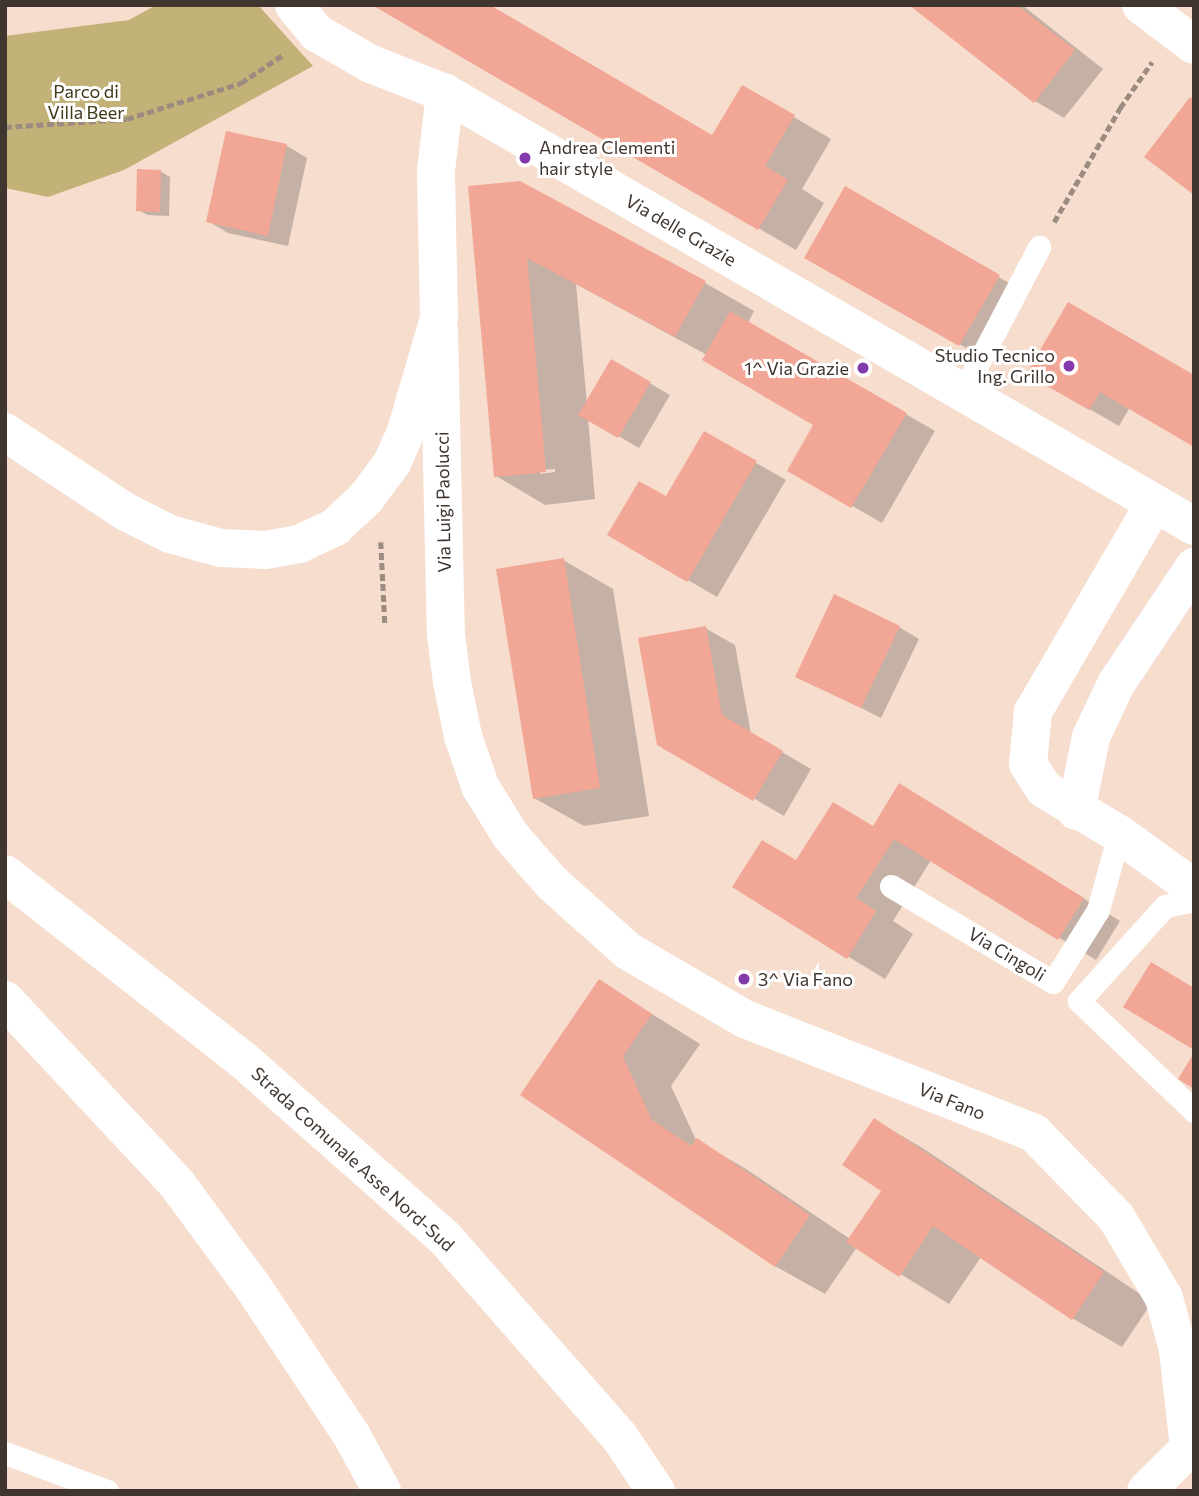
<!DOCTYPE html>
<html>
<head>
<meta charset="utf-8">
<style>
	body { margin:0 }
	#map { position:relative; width:1199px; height:1496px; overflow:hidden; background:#f6ddce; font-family:Commissioner,sans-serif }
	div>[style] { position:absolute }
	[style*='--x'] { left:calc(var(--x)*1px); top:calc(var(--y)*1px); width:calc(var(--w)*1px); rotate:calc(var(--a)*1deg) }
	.green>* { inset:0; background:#c2b277 }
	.shadow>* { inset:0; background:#0003 }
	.building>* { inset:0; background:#f2a695 }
	.path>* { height:4.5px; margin-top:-2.25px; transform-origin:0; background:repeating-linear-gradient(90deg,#9c8b80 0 7px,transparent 0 10.5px) }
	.lane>* { height:23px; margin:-11.5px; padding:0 11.5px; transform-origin:11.5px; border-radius:11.5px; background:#fff }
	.street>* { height:38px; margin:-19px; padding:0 19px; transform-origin:19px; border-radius:19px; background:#fff }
	.secondary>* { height:38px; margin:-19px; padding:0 19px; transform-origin:19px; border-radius:19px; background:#fff }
	.highway>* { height:38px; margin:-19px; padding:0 19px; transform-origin:19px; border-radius:19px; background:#fff }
	.dots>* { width:19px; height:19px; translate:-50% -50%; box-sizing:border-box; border:4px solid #fff; border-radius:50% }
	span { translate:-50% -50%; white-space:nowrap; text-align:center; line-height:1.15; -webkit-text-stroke:6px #fff; paint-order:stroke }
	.park-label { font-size:18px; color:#413819 }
	.poi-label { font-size:18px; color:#403630 }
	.left { translate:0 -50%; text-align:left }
	.right { translate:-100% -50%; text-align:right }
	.street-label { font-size:18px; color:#403630 }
	.frame { position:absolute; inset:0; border:7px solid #403630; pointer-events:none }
</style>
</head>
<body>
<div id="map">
	<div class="green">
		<div style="clip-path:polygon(156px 5px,258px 5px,313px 66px,124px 170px,48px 197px,5px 188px,5px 36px,129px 20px)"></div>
	</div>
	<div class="shadow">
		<div style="clip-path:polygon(376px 5px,713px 138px,743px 87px,831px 139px,802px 189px,824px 203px,796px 250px)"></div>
		<div style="clip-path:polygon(912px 5px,1022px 5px,1103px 69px,1064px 118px,1035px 101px)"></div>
		<div style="clip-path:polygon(227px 133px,287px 146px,307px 158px,288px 246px,228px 233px,208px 221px)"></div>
		<div style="clip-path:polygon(160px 171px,170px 177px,169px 216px,148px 215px,138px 210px)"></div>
		<div style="clip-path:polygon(evenodd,470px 188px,705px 283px,754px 311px,748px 323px,935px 431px,882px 523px,790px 470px,816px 425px,707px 355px,576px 284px,587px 404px,611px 361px,670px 395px,639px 448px,588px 418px,595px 499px,545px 505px,496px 476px,470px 188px,555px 469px,555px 472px,540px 474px,540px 470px,555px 469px)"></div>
		<div style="clip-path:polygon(846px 189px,1028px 294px,989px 361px,807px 257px)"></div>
		<div style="clip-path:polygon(1069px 305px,1130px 407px,1119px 426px,1028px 374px)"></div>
		<div style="clip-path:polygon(704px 433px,786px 480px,717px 597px,609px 534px,666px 498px)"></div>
		<div style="clip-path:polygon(563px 560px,613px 589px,649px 816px,584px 826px,534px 798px)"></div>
		<div style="clip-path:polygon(899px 627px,919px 639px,881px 718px,797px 676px)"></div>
		<div style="clip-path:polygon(705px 628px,735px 645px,751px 734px,811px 769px,784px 816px,659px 743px)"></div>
		<div style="clip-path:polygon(937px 807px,1120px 921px,1096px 960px,931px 860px,893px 921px,913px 934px,885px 979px,734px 887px,874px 827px)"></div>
		<div style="clip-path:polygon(599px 981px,700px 1044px,671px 1086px,696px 1140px,746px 1169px,850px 1239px,884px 1191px,875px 1120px,924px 1149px,1152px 1302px,1122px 1347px,1072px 1318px,981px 1257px,949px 1304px,857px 1247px,825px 1294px,775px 1266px,522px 1095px)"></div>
	</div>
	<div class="building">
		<div style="clip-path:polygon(372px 5px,490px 5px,712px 135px,742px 85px,795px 115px,765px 166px,788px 180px,758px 230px)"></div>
		<div style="clip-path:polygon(909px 5px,1017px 5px,1075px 50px,1034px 103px)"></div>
		<div style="clip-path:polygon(1190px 97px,1194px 100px,1194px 195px,1144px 157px)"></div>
		<div style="clip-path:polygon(226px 131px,287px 144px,268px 236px,206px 222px)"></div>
		<div style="clip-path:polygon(137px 169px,161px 170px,160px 212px,136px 211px)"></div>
		<div style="clip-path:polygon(520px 181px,706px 281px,675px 337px,527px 258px,546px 472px,494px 477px,468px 186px)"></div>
		<div style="clip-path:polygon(845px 186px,1000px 275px,959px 346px,804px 258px)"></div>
		<div style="clip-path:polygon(1068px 302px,1194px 375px,1194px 447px,1100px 392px,1089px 410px,1026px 374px)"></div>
		<div style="clip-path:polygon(730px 311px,907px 413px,851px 508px,787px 471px,813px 425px,702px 360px)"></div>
		<div style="clip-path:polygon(611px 359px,651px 382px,618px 438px,578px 415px)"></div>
		<div style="clip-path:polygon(704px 431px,757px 461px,687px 582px,607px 535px,639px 481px,666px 496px)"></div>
		<div style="clip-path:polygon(564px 558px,600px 788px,533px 799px,496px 569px)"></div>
		<div style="clip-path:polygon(834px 594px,900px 626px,861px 708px,795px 677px)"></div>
		<div style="clip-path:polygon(706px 626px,722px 715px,783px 751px,753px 801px,657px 745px,638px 638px)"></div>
		<div style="clip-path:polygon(899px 783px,1084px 898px,1058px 940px,894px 839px,856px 898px,876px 911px,847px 959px,732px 887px,762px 840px,796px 860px,833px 802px,873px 826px)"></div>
		<div style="clip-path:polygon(1151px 962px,1194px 988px,1194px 1050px,1123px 1007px)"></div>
		<div style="clip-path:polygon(599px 979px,652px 1014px,623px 1057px,652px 1120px,691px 1146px,697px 1138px,810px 1215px,775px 1267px,520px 1095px)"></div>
		<div style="clip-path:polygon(1194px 1053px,1194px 1089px,1178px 1079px)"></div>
		<div style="clip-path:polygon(874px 1118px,1104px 1272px,1072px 1320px,933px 1226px,899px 1277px,846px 1242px,881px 1191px,842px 1165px)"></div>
	</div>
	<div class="path">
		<div style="--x:5;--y:127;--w:122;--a:-3.8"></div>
		<div style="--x:127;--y:119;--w:120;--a:-17.5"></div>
		<div style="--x:241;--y:83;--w:52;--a:-34"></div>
		<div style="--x:1054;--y:222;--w:132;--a:-59.9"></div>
		<div style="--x:1120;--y:108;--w:56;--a:-55.2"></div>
		<div style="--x:381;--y:542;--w:83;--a:87.2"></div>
	</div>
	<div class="lane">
		<div style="--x:963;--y:392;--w:164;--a:-62.3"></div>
		<div style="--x:891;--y:886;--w:188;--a:30.7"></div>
		<div style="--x:1053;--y:982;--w:85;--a:-58"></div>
		<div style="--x:1098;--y:910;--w:79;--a:-74.6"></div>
		<div style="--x:1194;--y:900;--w:30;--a:168"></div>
		<div style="--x:1165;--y:906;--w:128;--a:132.2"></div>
		<div style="--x:1079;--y:1001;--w:159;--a:43.7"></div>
		<div style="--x:5;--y:1453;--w:109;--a:20.4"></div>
	</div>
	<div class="street">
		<div style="--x:1141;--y:5;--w:66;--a:37"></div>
		<div style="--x:439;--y:331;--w:303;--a:88.7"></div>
		<div style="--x:446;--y:634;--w:48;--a:82.9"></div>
		<div style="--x:452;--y:682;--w:55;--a:78.5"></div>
		<div style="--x:463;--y:736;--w:53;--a:71.2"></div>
		<div style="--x:480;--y:786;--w:57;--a:58.5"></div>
		<div style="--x:510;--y:835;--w:64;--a:48.8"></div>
		<div style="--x:552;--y:883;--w:102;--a:41.8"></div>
		<div style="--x:628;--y:951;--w:135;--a:30.2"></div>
		<div style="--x:745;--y:1019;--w:311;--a:21.5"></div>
		<div style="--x:1034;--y:1133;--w:117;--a:45.7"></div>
		<div style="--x:1116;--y:1217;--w:94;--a:59.3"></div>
		<div style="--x:1164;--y:1298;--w:54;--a:74.9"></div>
		<div style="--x:1178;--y:1350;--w:99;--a:83.6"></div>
		<div style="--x:1189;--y:1448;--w:8;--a:50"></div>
		<div style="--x:1154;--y:504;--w:241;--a:120.2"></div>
		<div style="--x:1033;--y:712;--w:52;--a:95.5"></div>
		<div style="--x:1028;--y:764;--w:30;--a:57"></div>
		<div style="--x:1044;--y:789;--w:87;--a:31"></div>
		<div style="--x:1119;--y:834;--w:92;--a:35.8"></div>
		<div style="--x:1076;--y:811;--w:76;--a:-78.5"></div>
		<div style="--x:1091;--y:737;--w:59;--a:-64.7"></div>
		<div style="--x:1116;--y:684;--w:141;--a:-56.3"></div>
		<div style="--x:1146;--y:1491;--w:61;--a:-45"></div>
	</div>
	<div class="secondary">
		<div style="--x:294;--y:5;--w:36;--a:51"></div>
		<div style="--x:317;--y:33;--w:62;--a:29.9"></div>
		<div style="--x:371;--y:64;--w:79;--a:21.4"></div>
		<div style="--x:445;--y:93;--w:865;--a:30.03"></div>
		<div style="--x:439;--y:318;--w:147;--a:-91.2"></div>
		<div style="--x:436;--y:171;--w:79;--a:-83.4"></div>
	</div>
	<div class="highway">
		<div style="--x:5;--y:432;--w:145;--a:33.5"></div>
		<div style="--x:126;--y:512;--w:49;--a:26.6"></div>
		<div style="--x:170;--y:534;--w:53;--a:15.4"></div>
		<div style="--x:221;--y:548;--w:44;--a:2.6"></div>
		<div style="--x:265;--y:550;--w:35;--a:-10"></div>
		<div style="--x:299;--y:544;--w:40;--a:-25"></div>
		<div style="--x:335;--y:527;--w:42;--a:-43.1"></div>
		<div style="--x:366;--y:498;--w:44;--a:-53.4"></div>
		<div style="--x:392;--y:463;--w:35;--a:-66"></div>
		<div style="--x:406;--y:431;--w:118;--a:-73.7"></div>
		<div style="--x:5;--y:874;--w:302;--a:38"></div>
		<div style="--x:243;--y:1060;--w:268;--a:41.4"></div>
		<div style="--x:444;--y:1237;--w:265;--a:48.7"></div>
		<div style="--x:619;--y:1436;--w:66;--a:56.1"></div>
		<div style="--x:5;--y:1000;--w:252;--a:46.9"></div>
		<div style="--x:177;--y:1184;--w:128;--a:53.6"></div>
		<div style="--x:253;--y:1287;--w:179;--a:56.4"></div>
		<div style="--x:352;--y:1436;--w:63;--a:61.4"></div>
	</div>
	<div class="dots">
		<div style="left:525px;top:158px;background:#833aad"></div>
		<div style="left:1069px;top:366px;background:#833aad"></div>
		<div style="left:863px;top:368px;background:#833aad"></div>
		<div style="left:744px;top:979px;background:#833aad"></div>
	</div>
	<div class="park-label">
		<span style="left:86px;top:102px">Parco di<br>Villa Beer</span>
	</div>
	<div class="poi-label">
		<span class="left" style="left:539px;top:158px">Andrea Clementi<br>hair style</span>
		<span class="right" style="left:1055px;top:366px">Studio Tecnico<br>Ing. Grillo</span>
		<span class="right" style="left:849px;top:368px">1^ Via Grazie</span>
		<span class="left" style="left:758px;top:979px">3^ Via Fano</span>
	</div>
	<div class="street-label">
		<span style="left:681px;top:230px;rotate:30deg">Via delle Grazie</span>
		<span style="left:443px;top:502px;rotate:-91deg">Via Luigi Paolucci</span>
		<span style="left:1007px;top:954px;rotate:31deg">Via Cingoli</span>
		<span style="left:952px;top:1101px;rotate:22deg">Via Fano</span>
		<span style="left:353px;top:1159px;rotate:42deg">Strada Comunale Asse Nord-Sud</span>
	</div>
	<div class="frame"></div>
</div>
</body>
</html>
